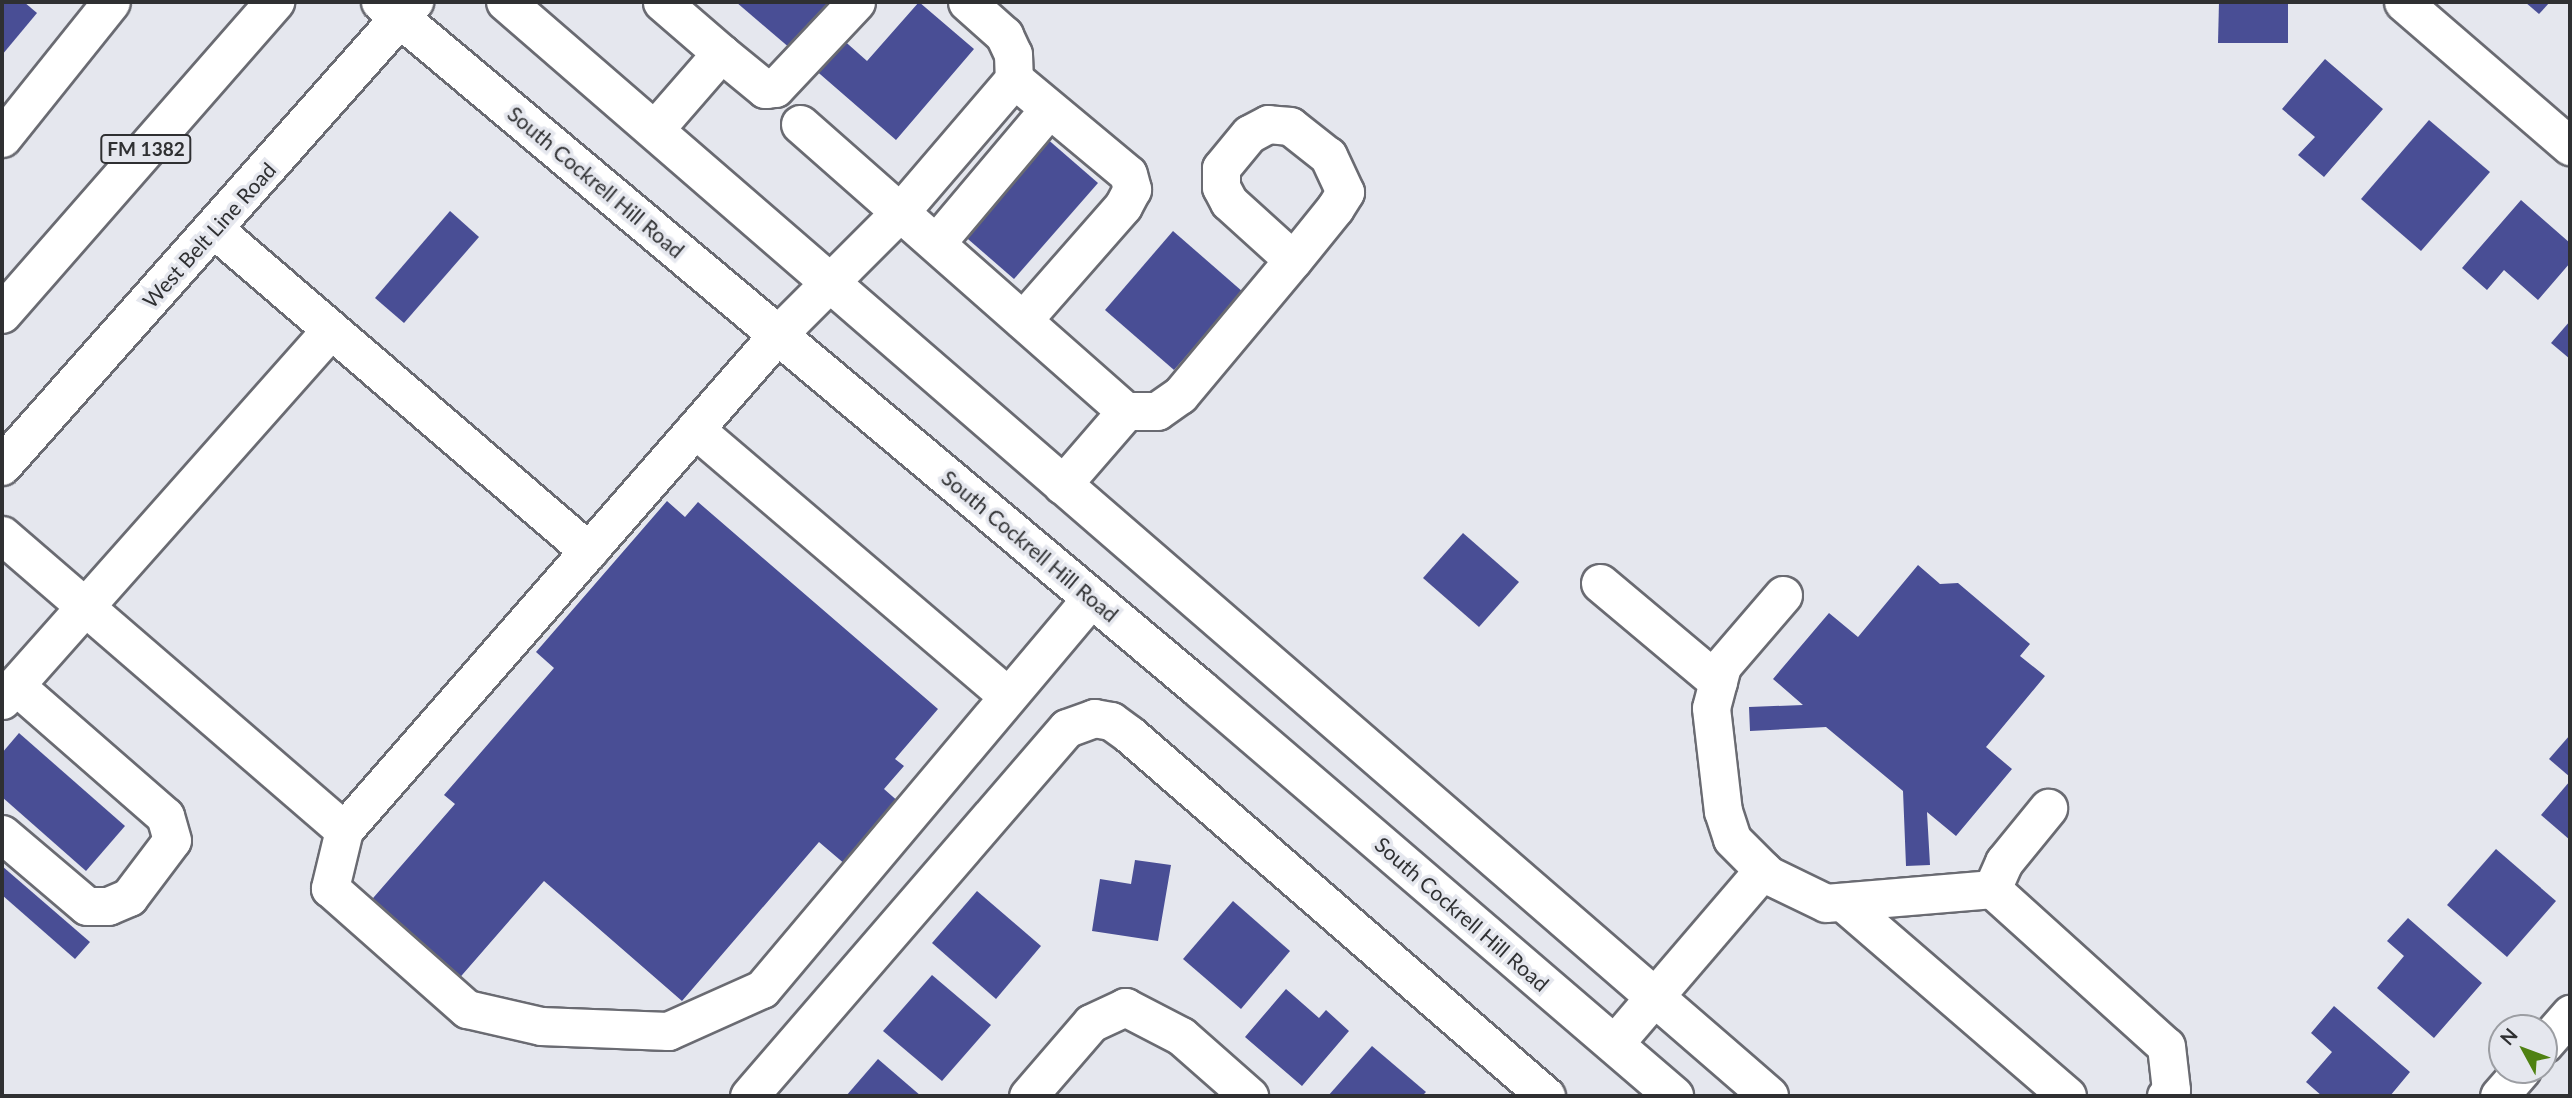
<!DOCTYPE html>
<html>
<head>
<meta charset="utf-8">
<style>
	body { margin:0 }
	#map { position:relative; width:2572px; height:1098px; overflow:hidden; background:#e5e7ee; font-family:Lato,sans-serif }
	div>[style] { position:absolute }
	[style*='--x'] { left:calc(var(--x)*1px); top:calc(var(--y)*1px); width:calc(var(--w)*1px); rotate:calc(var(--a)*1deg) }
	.building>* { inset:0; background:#494e95 }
	.roads { filter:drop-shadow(2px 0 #6a6b72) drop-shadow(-2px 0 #6a6b72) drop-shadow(0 2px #6a6b72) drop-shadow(0 -2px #6a6b72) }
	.minor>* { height:37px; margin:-18.5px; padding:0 18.5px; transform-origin:18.5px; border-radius:18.5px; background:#fff }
	.major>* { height:38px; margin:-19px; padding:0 19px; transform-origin:19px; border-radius:19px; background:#fff }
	span { translate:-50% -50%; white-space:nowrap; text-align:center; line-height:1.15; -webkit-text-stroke:7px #e5e7ee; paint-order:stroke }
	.shield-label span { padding:2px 5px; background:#e5e7ee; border:2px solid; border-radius:5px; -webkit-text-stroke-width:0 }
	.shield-label { font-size:19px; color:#2f3032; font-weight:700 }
	.street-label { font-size:21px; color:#2f3032 }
	.frame { position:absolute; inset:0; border:4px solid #2f3032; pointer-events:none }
	.north { position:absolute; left:2488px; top:1014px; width:70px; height:70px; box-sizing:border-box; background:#e5e7ee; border:2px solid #9c9ea3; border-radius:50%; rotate:311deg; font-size:19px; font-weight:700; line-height:28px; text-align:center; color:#2f3032 }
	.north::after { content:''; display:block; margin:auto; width:24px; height:32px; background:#4f8112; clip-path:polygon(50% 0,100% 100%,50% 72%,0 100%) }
</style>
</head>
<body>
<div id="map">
	<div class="building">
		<div style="clip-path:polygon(2px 2px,24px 2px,37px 13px,2px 55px)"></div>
		<div style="clip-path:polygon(736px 2px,832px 2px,791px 49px)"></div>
		<div style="clip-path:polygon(919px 2px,974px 49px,896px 140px,813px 68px,840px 37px,867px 61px)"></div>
		<div style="clip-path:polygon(2219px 2px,2288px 2px,2288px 43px,2218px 43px)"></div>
		<div style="clip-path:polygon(2525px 2px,2550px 2px,2539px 14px)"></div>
		<div style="clip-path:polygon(2325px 59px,2383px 109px,2324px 177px,2298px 155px,2315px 137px,2282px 109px)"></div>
		<div style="clip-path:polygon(2429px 120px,2490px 172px,2421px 251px,2361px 199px)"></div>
		<div style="clip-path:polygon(1045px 137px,1098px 183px,1014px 279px,961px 233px)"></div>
		<div style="clip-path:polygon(2521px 200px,2570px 243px,2570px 263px,2538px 300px,2504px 270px,2487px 290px,2462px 268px)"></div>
		<div style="clip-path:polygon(450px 211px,479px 237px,404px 323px,375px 298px)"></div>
		<div style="clip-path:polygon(1173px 231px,1243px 292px,1174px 370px,1105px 310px)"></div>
		<div style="clip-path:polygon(2570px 321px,2570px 359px,2551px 343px)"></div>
		<div style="clip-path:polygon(667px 501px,685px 517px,698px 502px,938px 709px,895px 759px,904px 766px,884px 789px,900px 803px,846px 865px,819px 842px,682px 1001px,544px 881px,456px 982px,367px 905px,455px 804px,444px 795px,554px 668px,536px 652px)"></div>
		<div style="clip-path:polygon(1463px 533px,1519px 582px,1479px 627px,1423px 578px)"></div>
		<div style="clip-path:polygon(1918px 565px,1940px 584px,1958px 583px,2030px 644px,2020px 656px,2045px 676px,1986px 747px,2012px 769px,1956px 836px,1927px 812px,1930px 865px,1906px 866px,1903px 791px,1826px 727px,1750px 731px,1749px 707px,1803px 705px,1773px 679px,1829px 613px,1858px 637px)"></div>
		<div style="clip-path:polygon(19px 733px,125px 826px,86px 871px,2px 797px,2px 753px)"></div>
		<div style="clip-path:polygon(2570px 735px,2570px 777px,2549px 759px)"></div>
		<div style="clip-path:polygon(2570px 781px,2570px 840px,2541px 815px)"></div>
		<div style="clip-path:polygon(2496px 849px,2556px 901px,2507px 957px,2447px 905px)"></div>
		<div style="clip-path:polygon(1135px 860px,1171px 865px,1158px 941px,1092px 931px,1100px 879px,1131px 884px)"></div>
		<div style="clip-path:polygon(2px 866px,90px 942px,75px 959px,2px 895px)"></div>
		<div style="clip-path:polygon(977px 891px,1041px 946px,996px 999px,932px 943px)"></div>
		<div style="clip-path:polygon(1233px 901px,1290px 951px,1241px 1009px,1183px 959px)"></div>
		<div style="clip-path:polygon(2408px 918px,2482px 983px,2434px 1038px,2377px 988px,2404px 956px,2387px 941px)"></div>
		<div style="clip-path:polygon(932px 975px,991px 1025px,942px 1081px,883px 1031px)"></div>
		<div style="clip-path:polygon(1286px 989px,1319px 1018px,1326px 1010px,1349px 1031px,1302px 1086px,1245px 1037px)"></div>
		<div style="clip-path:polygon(2334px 1006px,2410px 1072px,2390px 1096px,2322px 1096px,2306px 1082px,2332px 1052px,2311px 1033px)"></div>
		<div style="clip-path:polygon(1372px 1046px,1426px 1092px,1422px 1096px,1328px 1096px)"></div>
		<div style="clip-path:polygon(878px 1059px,921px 1096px,846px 1096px)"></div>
	</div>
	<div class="roads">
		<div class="minor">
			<div style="--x:967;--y:2;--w:50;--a:41.7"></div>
			<div style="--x:1004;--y:35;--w:21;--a:65"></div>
			<div style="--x:1013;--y:54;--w:25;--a:88"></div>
			<div style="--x:2403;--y:2;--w:221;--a:40.8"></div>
			<div style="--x:721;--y:53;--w:57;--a:39.3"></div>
			<div style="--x:765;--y:89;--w:10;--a:-6"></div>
			<div style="--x:775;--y:88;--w:118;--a:-46.7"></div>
			<div style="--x:800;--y:124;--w:434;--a:41.4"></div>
			<div style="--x:654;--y:130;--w:102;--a:-49"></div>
			<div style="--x:721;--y:53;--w:78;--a:-139.2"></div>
			<div style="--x:2;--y:138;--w:174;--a:-51.3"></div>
			<div style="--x:214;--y:229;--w:494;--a:40.7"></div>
			<div style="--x:936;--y:243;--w:175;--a:-49.9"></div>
			<div style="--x:695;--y:429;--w:411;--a:40.5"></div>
			<div style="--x:1062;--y:485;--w:98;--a:-49.1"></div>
			<div style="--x:1126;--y:411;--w:31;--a:0"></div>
			<div style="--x:1157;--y:411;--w:28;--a:-35"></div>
			<div style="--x:1180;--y:395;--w:176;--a:-50.1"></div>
			<div style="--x:1293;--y:260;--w:67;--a:-51.1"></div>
			<div style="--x:1335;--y:208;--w:19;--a:-58"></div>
			<div style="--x:1345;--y:192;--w:40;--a:-115"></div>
			<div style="--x:1328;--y:156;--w:48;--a:-141.7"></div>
			<div style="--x:1290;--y:126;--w:22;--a:-175"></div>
			<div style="--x:1268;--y:124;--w:21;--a:152"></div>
			<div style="--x:1249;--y:134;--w:44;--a:129.5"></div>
			<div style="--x:1221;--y:168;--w:19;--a:90"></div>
			<div style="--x:1221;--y:187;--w:17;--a:62"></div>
			<div style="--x:1229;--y:202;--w:86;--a:42.2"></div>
			<div style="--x:2;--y:535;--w:452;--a:40.8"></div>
			<div style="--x:344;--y:830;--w:660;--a:-48.81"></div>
			<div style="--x:779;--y:333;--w:171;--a:-45"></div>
			<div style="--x:900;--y:212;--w:175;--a:-49.4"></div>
			<div style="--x:1014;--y:79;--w:148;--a:39.8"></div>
			<div style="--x:1128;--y:174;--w:16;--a:75"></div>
			<div style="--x:1132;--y:189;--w:19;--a:118"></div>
			<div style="--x:1123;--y:206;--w:152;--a:131.3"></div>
			<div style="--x:1600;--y:583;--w:154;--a:40"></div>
			<div style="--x:1783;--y:595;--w:94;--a:130.7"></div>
			<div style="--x:1722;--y:666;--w:43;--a:104.7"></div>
			<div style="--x:1711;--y:708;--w:104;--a:83.4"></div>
			<div style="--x:1723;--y:811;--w:29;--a:72"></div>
			<div style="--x:1732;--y:839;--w:51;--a:45"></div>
			<div style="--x:1768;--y:875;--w:64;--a:25.8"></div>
			<div style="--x:1826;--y:903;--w:167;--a:-4.8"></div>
			<div style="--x:1992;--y:889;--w:234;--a:42.1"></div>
			<div style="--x:2166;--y:1046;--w:44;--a:83.5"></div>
			<div style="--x:2171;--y:1090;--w:8;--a:130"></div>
			<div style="--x:2;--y:700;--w:495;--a:-48.4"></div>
			<div style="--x:344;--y:830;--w:60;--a:103.6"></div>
			<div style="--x:330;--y:888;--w:183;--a:41.5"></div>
			<div style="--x:467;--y:1009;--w:76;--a:12.9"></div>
			<div style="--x:541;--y:1026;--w:127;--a:2.3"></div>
			<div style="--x:668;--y:1031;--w:103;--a:-24.1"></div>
			<div style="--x:762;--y:989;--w:512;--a:-49.91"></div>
			<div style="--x:2;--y:834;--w:111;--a:40.3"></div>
			<div style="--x:87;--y:906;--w:21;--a:0"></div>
			<div style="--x:108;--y:906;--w:23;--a:-23"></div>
			<div style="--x:129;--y:897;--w:71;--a:-53"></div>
			<div style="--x:172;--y:840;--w:25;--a:-106"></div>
			<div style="--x:165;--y:816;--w:199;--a:-138.9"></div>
			<div style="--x:1992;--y:889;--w:30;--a:-66"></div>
			<div style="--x:2004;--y:862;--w:70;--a:-50.8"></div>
			<div style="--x:1846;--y:905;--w:292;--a:40.8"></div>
			<div style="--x:1614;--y:1044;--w:229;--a:-49.4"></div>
			<div style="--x:2544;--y:1044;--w:40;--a:-49"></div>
			<div style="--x:749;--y:1096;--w:486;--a:-49.2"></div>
			<div style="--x:1067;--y:728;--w:29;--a:-20"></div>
			<div style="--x:1094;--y:718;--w:17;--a:10"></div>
			<div style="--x:1111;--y:721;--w:24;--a:36"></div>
			<div style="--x:1130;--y:735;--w:551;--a:40.95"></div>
			<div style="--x:1028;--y:1096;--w:96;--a:-49.2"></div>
			<div style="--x:1091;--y:1023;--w:38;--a:-25"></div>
			<div style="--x:1125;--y:1007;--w:63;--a:27.4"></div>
			<div style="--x:1181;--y:1036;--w:91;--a:41.4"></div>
			<div style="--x:2499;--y:1096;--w:35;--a:-49"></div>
		</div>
		<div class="major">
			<div style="--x:381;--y:2;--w:1069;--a:39.99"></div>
			<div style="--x:1200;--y:689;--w:625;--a:40.65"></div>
			<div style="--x:506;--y:2;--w:1671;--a:40.9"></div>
			<div style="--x:2;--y:314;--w:415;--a:-48.8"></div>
			<div style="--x:2;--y:466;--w:621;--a:-48.4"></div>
		</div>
	</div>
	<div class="shield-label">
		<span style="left:146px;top:149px">FM 1382</span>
	</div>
	<div class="street-label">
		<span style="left:596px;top:182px;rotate:40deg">South Cockrell Hill Road</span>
		<span style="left:209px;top:235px;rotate:-48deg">West Belt Line Road</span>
		<span style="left:1030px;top:546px;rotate:40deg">South Cockrell Hill Road</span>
		<span style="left:1462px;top:914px;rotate:41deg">South Cockrell Hill Road</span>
	</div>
	<div class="frame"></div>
	<div class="north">N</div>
</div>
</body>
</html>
